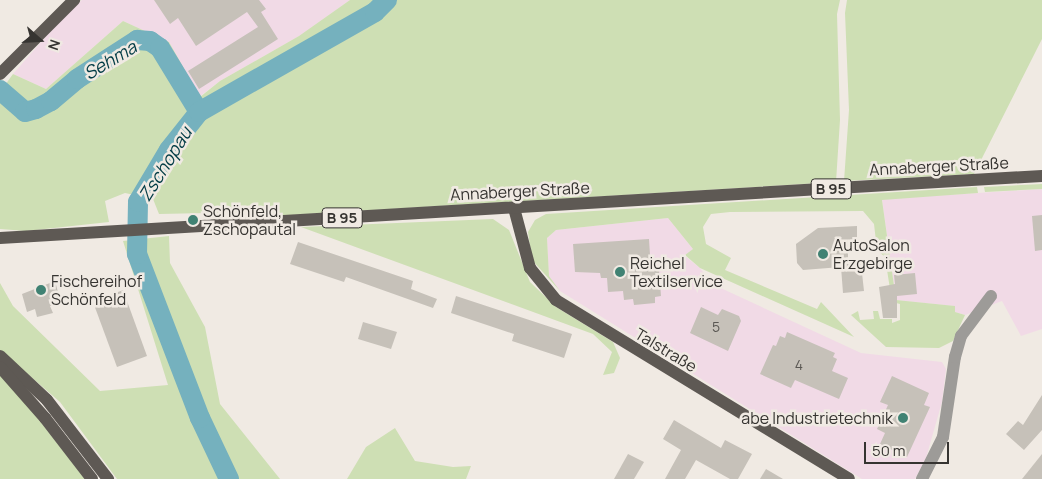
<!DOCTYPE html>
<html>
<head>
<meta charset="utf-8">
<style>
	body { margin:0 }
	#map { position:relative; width:1042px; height:479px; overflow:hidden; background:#f0eae3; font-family:Manrope,sans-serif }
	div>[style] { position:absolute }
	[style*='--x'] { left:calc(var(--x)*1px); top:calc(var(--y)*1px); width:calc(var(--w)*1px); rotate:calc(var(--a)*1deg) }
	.industrial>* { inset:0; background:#f1dae6 }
	.green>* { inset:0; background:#cedfb4 }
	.river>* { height:20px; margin:-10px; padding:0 10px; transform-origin:10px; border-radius:10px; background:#75b1be }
	.building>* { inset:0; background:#c6c1b9 }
	.minor>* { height:12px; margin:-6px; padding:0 6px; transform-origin:6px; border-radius:6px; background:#9d9b98 }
	.major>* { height:12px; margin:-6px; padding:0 6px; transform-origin:6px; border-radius:6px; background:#5e5954 }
	.dots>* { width:14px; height:14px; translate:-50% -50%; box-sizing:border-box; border:2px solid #f0eae3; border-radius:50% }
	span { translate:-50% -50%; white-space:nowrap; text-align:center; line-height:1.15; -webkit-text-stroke:5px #f0eae3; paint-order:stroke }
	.number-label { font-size:14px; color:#5a5753 }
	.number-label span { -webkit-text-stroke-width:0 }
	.shield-label span { padding:1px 4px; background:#f0eae3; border:1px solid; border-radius:4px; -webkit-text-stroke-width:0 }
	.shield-label { font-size:15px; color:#363431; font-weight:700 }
	.street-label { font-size:16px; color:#363431 }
	.poi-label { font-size:16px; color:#363431 }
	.left { translate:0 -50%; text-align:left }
	.right { translate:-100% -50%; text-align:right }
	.water-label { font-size:18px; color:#003b45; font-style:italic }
	.north { position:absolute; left:15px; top:15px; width:50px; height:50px; -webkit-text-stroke:4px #f0eae3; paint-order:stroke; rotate:109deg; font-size:14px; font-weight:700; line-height:20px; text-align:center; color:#363431 }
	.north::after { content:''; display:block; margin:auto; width:18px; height:22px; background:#363431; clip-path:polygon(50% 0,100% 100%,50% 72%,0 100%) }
	.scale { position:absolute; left:864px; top:442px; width:85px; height:22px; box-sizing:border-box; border:2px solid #363431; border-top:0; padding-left:6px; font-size:15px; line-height:18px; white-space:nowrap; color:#363431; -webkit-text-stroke:4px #f0eae3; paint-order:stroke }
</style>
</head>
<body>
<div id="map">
	<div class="industrial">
		<div style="clip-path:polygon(82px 0,350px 0,301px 35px,220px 81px,199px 97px,169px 42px,123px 21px,46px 89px,13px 74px,64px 16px)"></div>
		<div style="clip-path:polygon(1042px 189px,1042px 329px,1021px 336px,1002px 301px,965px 315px,955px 312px,954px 306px,896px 300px,882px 199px)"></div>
		<div style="clip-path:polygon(668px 218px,693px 249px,685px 256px,700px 268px,712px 284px,861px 353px,942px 362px,946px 369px,942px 402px,926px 458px,915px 479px,862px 479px,560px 291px,549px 276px,547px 238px,556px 230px)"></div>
	</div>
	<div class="green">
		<div style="clip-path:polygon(350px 0,840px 0,837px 14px,840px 120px,836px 182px,260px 217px,257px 212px,159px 214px,153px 199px,125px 193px,105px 201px,109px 222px,26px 231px,0 229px,0 92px,13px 74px,46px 89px,123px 21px,169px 42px,200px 97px,220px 81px,299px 36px)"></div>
		<div style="clip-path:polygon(847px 0,1042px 0,1042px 39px,974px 174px,844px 181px,849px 110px,845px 13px)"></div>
		<div style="clip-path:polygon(1042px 184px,1042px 189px,985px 192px,984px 187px)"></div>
		<div style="clip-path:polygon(977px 187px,978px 193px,882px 200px,896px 300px,955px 306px,955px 312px,965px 315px,953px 341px,939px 348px,886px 347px,851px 315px,858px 311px,860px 320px,874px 319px,873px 311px,878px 311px,880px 319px,892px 319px,892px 323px,900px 320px,900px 304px,892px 302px,885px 257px,877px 250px,874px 224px,863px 211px,730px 212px,711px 214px,703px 227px,706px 244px,731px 258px,725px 270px,817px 309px,821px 302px,854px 337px,700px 268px,685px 255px,693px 249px,668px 218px,556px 230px,547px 238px,549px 276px,560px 291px,532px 260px,528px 232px,535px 220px,546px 214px)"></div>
		<div style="clip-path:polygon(493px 219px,509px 230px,530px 282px,556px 307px,613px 342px,620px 358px,614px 373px,603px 375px,612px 352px,593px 334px,301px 227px)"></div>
		<div style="clip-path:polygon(169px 236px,170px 263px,205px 327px,220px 404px,280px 479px,117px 479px,60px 402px,0 350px,0 283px,13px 306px,100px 391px,168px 385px,123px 241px)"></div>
		<div style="clip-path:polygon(0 373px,6px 377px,85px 479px,0 479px)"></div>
		<div style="clip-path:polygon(395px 428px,415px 461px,453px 467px,471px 466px,466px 479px,347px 479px,366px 447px)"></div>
	</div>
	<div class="river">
		<div style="--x:0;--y:90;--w:33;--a:41"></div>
		<div style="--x:25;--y:112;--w:11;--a:-15"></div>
		<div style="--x:36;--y:109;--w:17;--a:-28"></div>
		<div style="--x:51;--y:101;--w:34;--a:-40"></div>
		<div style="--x:77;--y:79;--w:72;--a:-33"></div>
		<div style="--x:137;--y:40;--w:13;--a:4"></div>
		<div style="--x:150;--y:41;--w:12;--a:35"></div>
		<div style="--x:160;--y:48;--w:75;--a:58.6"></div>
		<div style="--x:229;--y:479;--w:68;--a:-115.4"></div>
		<div style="--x:200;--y:418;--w:176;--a:-111"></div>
		<div style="--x:137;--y:254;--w:52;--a:-88.9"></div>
		<div style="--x:138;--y:202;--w:61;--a:-59.2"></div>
		<div style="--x:169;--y:150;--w:48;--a:-51.7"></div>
		<div style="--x:199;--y:112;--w:202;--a:-29.6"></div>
		<div style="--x:375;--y:12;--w:17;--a:-45"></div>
	</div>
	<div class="building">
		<div style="clip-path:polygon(154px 0,259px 0,266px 9px,261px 12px,278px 39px,199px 89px,188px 71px,258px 27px,247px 12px,196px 46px,178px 18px,170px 24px)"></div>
		<div style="clip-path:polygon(1042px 215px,1042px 250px,1035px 251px,1032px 216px)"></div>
		<div style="clip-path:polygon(857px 226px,857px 244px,848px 245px,848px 264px,861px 264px,864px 291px,843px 293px,841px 267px,803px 270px,797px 263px,796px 244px,818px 228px)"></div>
		<div style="clip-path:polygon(649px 239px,651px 271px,659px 270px,661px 296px,655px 297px,655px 303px,634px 305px,633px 299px,624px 300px,623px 291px,608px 292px,607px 278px,601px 278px,600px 273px,575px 272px,573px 244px)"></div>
		<div style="clip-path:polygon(298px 242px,413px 281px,411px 289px,437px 299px,433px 308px,346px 277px,344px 282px,290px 264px)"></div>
		<div style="clip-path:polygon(915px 273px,917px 294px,897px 296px,897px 318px,883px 318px,879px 287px,895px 284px,894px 275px)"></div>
		<div style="clip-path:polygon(55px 281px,61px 303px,50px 306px,53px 313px,37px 317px,35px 309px,27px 312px,22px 294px)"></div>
		<div style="clip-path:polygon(123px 290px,147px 356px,117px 367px,93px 302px)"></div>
		<div style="clip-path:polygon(456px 296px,572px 334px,564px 358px,512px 341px,514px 334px,451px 313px)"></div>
		<div style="clip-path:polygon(701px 307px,718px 315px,722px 309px,739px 316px,741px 321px,728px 351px,690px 333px)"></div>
		<div style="clip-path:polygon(363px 322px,397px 332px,391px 349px,358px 339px)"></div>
		<div style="clip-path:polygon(787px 332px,835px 353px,833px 357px,837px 359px,832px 371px,848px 378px,839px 399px,795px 380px,791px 388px,760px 374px,773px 345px,776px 346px,780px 336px,785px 338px)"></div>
		<div style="clip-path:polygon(892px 376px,929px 393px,924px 405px,930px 407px,907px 457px,880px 444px,885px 433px,877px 429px,888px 405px,880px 402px)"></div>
		<div style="clip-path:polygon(1042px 395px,1042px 430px,1024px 450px,1006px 434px,1018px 421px,1023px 425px)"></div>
		<div style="clip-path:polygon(674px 420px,721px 448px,725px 440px,752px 454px,738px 479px,730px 479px,696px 460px,685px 479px,665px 479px,681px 450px,663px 439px)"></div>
		<div style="clip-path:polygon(628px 454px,644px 462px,634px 479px,614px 479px)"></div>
		<div style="clip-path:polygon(1042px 454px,1042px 479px,1022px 479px)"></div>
		<div style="clip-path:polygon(766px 469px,783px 479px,760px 479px)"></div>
	</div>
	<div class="minor">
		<div style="--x:922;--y:479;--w:47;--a:-63.4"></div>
		<div style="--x:943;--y:437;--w:81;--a:-81.5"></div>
		<div style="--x:955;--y:357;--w:22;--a:-74"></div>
		<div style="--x:961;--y:336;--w:50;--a:-53.1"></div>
	</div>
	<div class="major">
		<div style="--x:0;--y:74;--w:105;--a:-45"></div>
		<div style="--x:514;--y:208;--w:62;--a:75.1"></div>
		<div style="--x:530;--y:268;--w:41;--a:50.9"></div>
		<div style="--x:556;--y:300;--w:343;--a:31.4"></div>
		<div style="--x:0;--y:238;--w:1044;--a:-3.41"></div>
		<div style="--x:0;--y:356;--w:64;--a:43.1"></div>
		<div style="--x:47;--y:400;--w:100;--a:52.3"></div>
		<div style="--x:0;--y:367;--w:68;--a:48.6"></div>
		<div style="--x:45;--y:418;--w:77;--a:52.4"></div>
	</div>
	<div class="dots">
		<div style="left:193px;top:220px;background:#408273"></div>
		<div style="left:823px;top:254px;background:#408273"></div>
		<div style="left:620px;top:272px;background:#408273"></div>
		<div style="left:41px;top:290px;background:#408273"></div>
		<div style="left:903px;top:418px;background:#408273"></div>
	</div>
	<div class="number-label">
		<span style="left:716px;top:327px">5</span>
		<span style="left:799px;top:365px">4</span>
	</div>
	<div class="shield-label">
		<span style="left:831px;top:189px">B 95</span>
		<span style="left:342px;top:218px">B 95</span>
	</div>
	<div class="street-label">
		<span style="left:939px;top:166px;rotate:-3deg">Annaberger Straße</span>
		<span style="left:520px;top:191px;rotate:-3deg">Annaberger Straße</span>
		<span style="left:666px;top:350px;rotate:31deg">Talstraße</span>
	</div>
	<div class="poi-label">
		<span class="left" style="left:203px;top:220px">Schönfeld,<br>Zschopautal</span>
		<span class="left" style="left:833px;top:254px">AutoSalon<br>Erzgebirge</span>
		<span class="left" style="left:630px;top:272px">Reichel<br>Textilservice</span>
		<span class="left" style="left:51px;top:290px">Fischereihof<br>Schönfeld</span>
		<span class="right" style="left:893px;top:418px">abe Industrietechnik</span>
	</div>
	<div class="water-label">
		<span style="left:110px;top:60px;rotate:-31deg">Sehma</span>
		<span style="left:165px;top:164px;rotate:-58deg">Zschopau</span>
	</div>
	<div class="north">N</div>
	<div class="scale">50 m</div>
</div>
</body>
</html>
